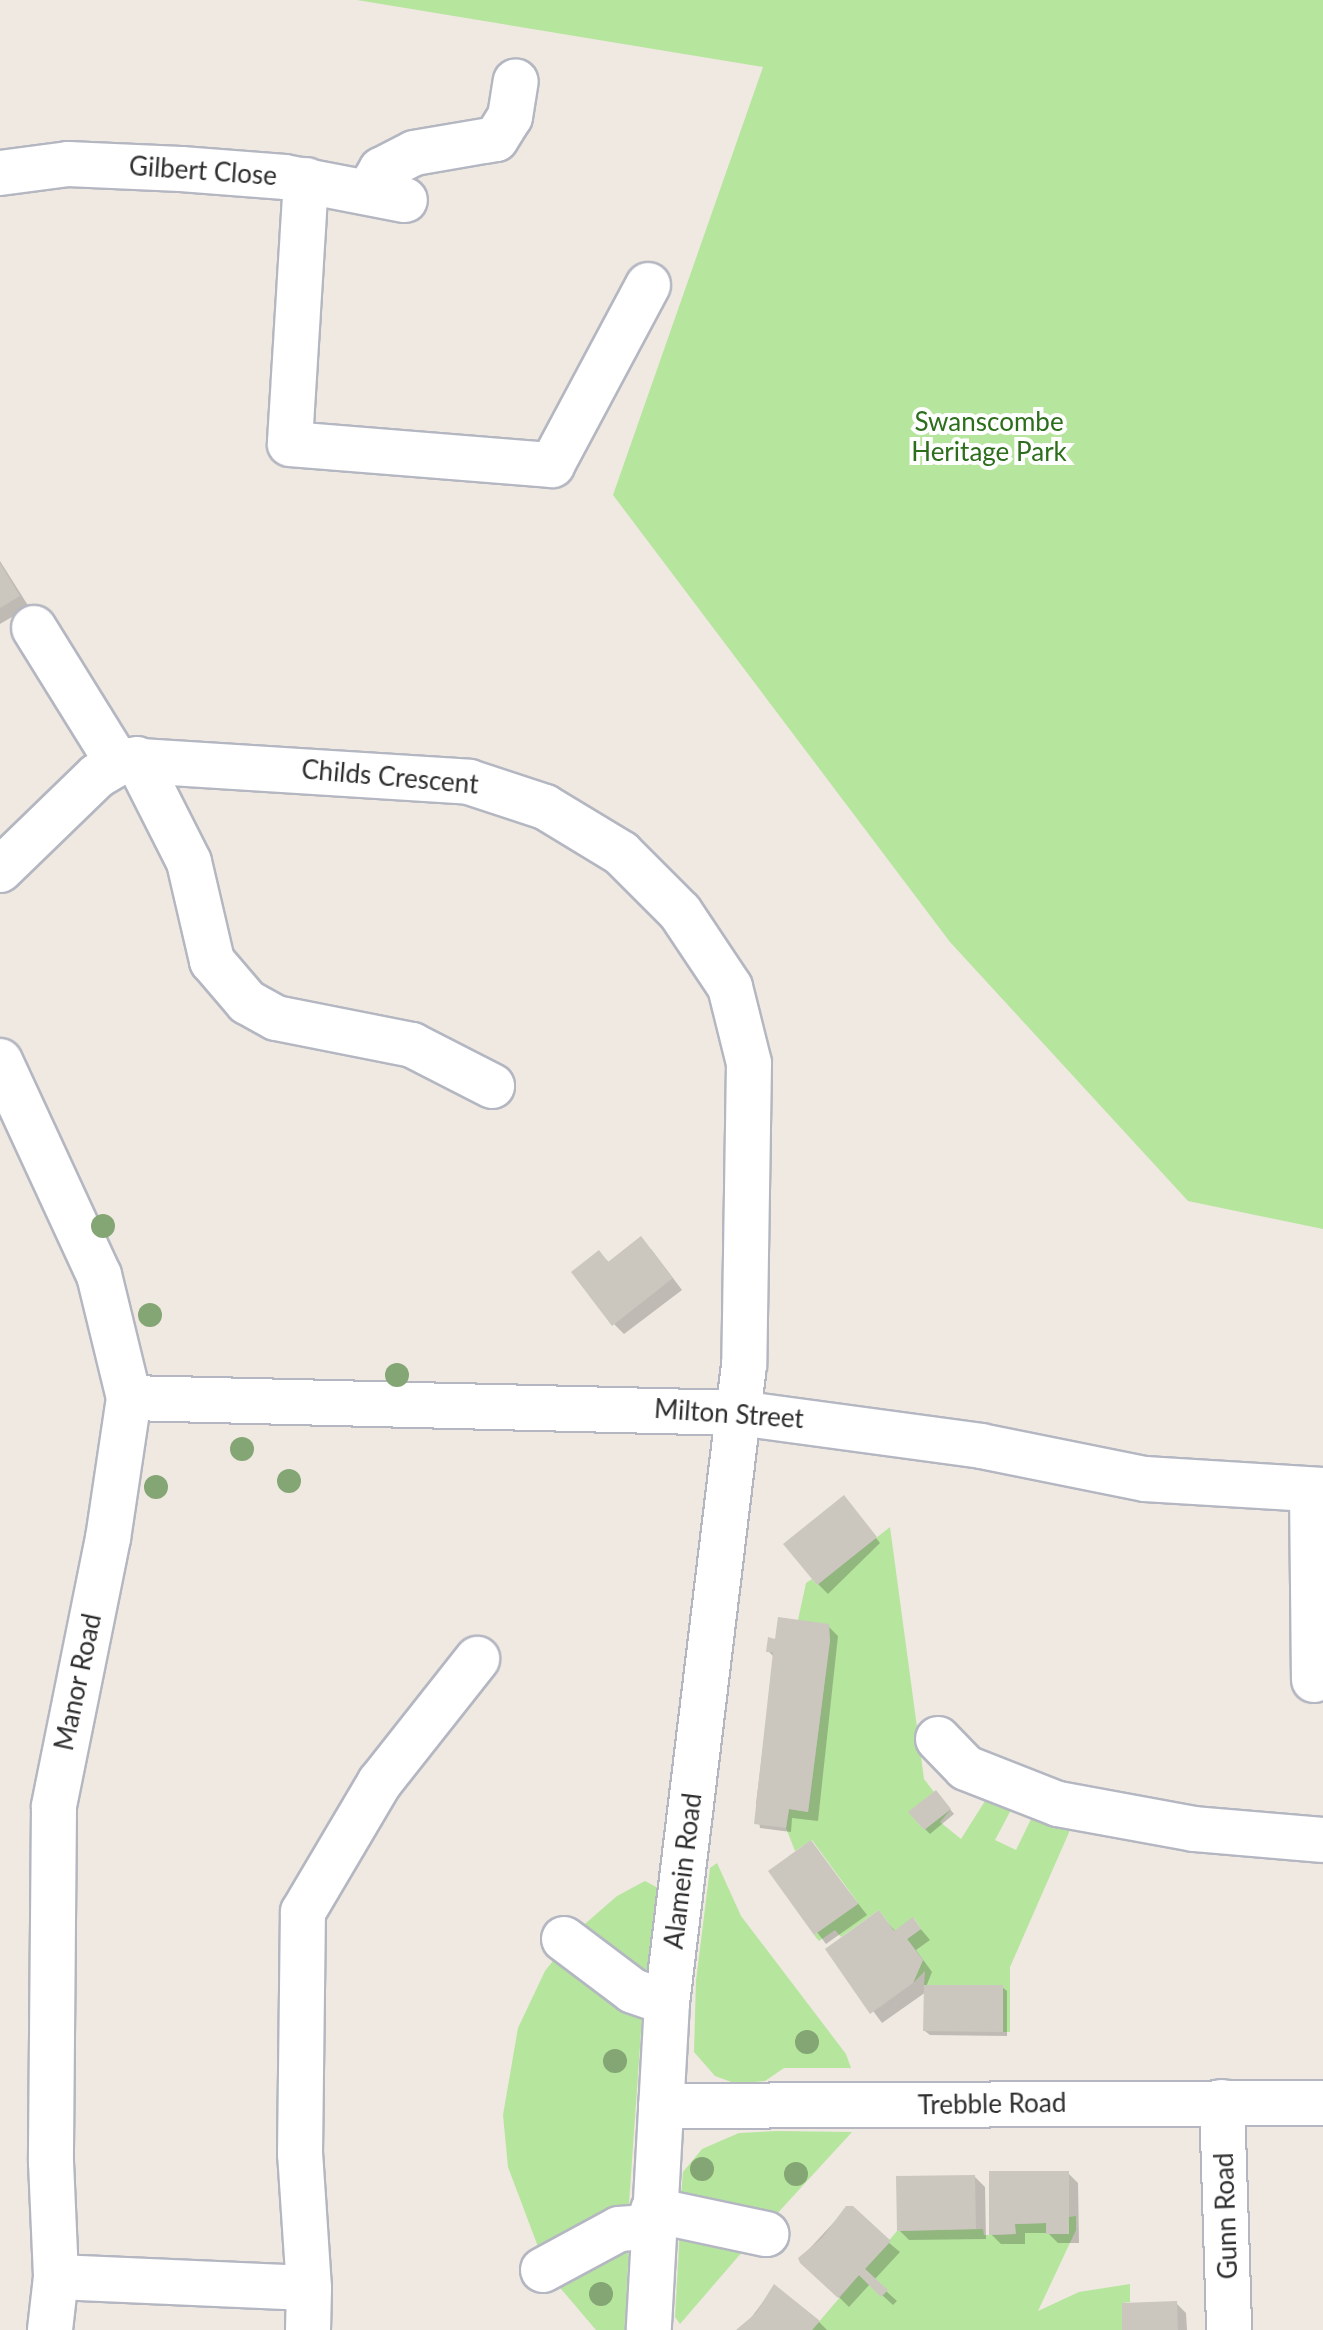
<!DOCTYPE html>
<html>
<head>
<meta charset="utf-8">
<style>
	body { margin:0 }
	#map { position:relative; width:1323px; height:2330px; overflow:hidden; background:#efe9e1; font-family:Lato,sans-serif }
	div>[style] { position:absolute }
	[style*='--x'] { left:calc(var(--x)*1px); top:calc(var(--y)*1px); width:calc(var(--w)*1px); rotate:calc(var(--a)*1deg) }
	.green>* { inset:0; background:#b6e59e }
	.shadow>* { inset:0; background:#0003 }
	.building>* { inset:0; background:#cbc7bf }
	.roads { filter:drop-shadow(2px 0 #b4b7c1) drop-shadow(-2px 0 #b4b7c1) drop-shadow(0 2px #b4b7c1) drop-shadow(0 -2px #b4b7c1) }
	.minor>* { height:44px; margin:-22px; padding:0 22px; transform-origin:22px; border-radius:22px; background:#fff }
	.trees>* { width:24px; height:24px; margin:-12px; border-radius:50%; background:#84a574 }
	span { translate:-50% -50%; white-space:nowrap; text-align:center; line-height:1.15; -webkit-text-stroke:8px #fff; paint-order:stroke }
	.street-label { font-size:26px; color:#2e2e2e }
	.park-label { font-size:26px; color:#2c6e1b }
</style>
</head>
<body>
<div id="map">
	<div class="green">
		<div style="clip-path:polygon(357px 0,1323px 0,1323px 1229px,1188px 1201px,950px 942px,613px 495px,763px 67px)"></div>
		<div style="clip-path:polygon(890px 1527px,924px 1779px,934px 1792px,909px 1812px,924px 1830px,951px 1809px,940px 1822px,961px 1839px,985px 1801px,1011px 1810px,995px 1840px,1016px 1850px,1034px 1813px,1074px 1821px,1010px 1967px,1010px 2032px,1003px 2032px,1003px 1985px,924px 1985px,925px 1971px,913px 1983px,923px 1960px,907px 1939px,921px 1929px,914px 1918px,894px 1931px,879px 1910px,841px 1937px,835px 1930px,819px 1941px,814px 1935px,858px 1903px,812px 1840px,795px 1851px,786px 1828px,789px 1809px,808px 1812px,830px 1641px,798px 1620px,806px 1583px,812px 1579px,817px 1585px)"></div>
		<div style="clip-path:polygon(717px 1863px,741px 1916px,846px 2054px,851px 2068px,784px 2068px,765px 2081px,737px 2084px,715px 2076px,694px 2052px,696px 1981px,710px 1868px)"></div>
		<div style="clip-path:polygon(645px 1881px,658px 1888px,645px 1984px,578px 1930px,617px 1896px)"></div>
		<div style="clip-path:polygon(563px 1948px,642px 2017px,629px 2204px,543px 2260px,508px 2167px,503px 2115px,518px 2028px,545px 1971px)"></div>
		<div style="clip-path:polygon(777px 2131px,852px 2132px,774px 2217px,681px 2197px,683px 2172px,702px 2149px,739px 2133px)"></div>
		<div style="clip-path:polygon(1076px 2216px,1076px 2230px,1038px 2311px,1079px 2292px,1130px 2284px,1130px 2302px,1122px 2303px,1122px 2330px,812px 2330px,859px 2275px,881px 2296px,887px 2290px,865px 2269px,897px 2231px,983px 2229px,984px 2235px,1015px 2234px,1015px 2224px,1046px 2223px,1047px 2234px,1069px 2234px,1069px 2217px)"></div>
		<div style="clip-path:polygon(680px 2229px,755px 2237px,680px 2324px,675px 2317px)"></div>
		<div style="clip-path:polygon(629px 2244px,625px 2330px,596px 2330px,556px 2283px)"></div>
	</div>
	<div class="shadow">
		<div style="clip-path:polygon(0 561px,29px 607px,0 624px)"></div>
		<div style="clip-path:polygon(651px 1249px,682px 1290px,624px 1334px,614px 1324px,599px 1253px,610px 1263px)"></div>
		<div style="clip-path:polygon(848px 1503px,880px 1543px,828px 1594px,818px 1584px)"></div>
		<div style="clip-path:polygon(828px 1626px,838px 1636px,818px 1821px,792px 1818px,791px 1832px,760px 1828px,756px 1804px,774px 1657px,768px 1651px,777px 1641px)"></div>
		<div style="clip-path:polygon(940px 1797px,954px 1814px,930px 1834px,925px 1829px)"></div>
		<div style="clip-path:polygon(811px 1843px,867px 1915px,826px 1944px,771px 1871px)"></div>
		<div style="clip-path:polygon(879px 1913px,896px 1932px,913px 1920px,930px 1940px,916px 1950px,932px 1972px,926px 1987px,1002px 1987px,1007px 1991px,1007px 2036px,930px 2035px,925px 2031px,926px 1992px,882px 2023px,828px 1950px)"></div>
		<div style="clip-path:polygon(1068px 2173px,1078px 2183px,1079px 2243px,1058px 2243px,1048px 2233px,1025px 2233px,1025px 2244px,1001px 2244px,991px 2234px)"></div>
		<div style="clip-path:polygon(975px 2177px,985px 2187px,986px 2239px,909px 2240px,899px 2230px)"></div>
		<div style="clip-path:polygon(847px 2208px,900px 2252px,874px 2280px,897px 2301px,893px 2305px,870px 2284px,849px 2307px,800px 2259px)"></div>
		<div style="clip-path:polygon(774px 2287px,819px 2322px,827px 2330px,742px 2330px)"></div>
		<div style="clip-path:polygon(1176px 2303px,1186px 2313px,1187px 2330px,1125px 2330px)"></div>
	</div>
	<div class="building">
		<div style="clip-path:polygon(0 563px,20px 596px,0 608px)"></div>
		<div style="clip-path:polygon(641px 1236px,673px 1278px,612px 1326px,571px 1272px,599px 1250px,608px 1262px)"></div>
		<div style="clip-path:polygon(844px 1495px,877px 1537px,817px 1585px,783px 1544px)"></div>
		<div style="clip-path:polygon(778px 1617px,829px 1624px,830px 1640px,808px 1812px,789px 1809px,786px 1828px,754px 1824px,773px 1652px,766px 1652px,768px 1637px,775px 1639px)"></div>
		<div style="clip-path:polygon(936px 1790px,951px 1809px,924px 1830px,908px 1812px)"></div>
		<div style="clip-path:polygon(811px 1840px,858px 1904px,814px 1935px,768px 1871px)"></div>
		<div style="clip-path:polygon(879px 1910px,894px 1931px,913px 1917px,921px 1929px,907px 1939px,923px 1960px,913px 1983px,870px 2014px,825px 1949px)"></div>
		<div style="clip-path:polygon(924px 1985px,1003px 1985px,1003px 2032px,923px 2031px)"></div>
		<div style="clip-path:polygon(989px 2171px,1069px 2171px,1069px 2234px,1046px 2234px,1046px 2223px,1015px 2224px,1016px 2234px,989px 2235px)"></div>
		<div style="clip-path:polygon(975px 2175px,976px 2229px,897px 2231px,896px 2176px)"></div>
		<div style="clip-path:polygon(846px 2206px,853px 2206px,891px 2241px,865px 2269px,888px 2290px,881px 2297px,859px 2275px,838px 2298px,800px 2263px,798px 2258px,822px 2238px)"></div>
		<div style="clip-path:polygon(774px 2284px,820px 2321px,812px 2330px,736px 2330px,756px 2313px)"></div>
		<div style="clip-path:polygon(1177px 2301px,1178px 2330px,1122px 2330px,1122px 2303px)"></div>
	</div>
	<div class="roads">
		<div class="minor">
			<div style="--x:0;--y:173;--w:69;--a:-7.5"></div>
			<div style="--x:68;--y:164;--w:113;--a:2.5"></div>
			<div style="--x:181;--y:169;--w:104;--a:4.4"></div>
			<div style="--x:285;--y:177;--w:122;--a:10.9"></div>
			<div style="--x:306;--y:180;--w:264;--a:93.5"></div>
			<div style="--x:290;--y:444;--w:263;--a:4.6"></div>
			<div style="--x:552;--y:465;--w:204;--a:-61.9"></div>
			<div style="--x:368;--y:192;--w:26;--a:-59"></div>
			<div style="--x:381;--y:170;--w:37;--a:-27"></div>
			<div style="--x:414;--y:153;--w:83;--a:-9.7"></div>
			<div style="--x:496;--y:139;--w:26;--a:-58"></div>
			<div style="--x:510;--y:117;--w:36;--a:-81"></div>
			<div style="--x:34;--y:628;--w:158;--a:58.2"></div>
			<div style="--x:137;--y:759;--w:115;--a:63.2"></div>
			<div style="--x:189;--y:862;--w:102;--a:76.9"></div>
			<div style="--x:212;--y:961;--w:54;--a:49.5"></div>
			<div style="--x:247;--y:1002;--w:33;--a:29"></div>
			<div style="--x:276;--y:1018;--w:139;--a:11.2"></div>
			<div style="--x:412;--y:1045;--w:90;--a:27.1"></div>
			<div style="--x:0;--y:870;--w:135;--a:-44.1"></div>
			<div style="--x:97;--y:776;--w:31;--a:-31"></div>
			<div style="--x:124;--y:760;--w:346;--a:3.6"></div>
			<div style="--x:469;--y:782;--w:80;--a:18.2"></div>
			<div style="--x:545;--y:807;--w:89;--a:31.2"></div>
			<div style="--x:621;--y:853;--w:83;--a:45"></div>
			<div style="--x:680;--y:912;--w:90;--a:56.3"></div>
			<div style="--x:730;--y:987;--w:78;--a:76"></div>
			<div style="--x:749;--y:1063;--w:302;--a:90.9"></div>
			<div style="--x:744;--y:1365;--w:643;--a:96.88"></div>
			<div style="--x:667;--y:2003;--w:327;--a:93.2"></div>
			<div style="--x:0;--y:1061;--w:236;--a:65.2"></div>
			<div style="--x:99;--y:1275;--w:127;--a:76.3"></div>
			<div style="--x:129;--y:1398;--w:142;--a:98.5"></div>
			<div style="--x:108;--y:1538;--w:274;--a:101.4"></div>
			<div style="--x:54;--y:1807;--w:355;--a:90.5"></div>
			<div style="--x:51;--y:2162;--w:115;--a:87.5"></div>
			<div style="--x:56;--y:2277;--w:53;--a:96.5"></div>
			<div style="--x:129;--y:1398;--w:609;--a:1.41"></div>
			<div style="--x:738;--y:1413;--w:245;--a:7.7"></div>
			<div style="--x:981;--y:1446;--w:167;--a:11.4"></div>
			<div style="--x:1145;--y:1479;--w:178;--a:3.5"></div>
			<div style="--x:1312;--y:1490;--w:190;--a:89.4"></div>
			<div style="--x:938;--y:1739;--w:40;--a:46"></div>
			<div style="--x:966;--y:1768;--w:99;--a:21.4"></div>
			<div style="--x:1058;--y:1804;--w:138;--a:10.4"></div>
			<div style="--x:1194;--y:1829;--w:129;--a:4.9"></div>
			<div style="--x:564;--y:1939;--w:86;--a:37"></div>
			<div style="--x:633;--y:1991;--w:36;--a:19"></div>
			<div style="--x:1222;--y:2102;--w:228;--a:88.2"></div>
			<div style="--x:661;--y:2106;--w:662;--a:-0.26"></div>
			<div style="--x:653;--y:2210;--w:116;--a:12"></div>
			<div style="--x:543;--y:2270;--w:86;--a:-28.3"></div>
			<div style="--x:619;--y:2229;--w:32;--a:-4"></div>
			<div style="--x:56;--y:2277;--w:253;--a:2.5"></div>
			<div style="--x:309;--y:2288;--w:134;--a:-93.8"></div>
			<div style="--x:300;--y:2154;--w:242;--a:-89.3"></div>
			<div style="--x:303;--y:1912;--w:151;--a:-59.4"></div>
			<div style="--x:380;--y:1782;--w:157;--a:-51.7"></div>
			<div style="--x:308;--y:2330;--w:42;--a:-88.6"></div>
		</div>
	</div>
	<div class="trees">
		<div style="left:103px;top:1226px"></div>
		<div style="left:150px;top:1315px"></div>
		<div style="left:397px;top:1375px"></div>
		<div style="left:242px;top:1449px"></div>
		<div style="left:289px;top:1481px"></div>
		<div style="left:156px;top:1487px"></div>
		<div style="left:807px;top:2042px"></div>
		<div style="left:615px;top:2061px"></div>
		<div style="left:702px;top:2169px"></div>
		<div style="left:796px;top:2174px"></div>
		<div style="left:601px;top:2294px"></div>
	</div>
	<div class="street-label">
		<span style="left:203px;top:171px;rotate:4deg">Gilbert Close</span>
		<span style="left:390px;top:777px;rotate:5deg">Childs Crescent</span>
		<span style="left:729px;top:1414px;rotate:4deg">Milton Street</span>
		<span style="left:78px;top:1682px;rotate:-78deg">Manor Road</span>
		<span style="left:683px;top:1871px;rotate:-83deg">Alamein Road</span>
		<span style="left:992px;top:2104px;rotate:-1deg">Trebble Road</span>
		<span style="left:1226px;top:2216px;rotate:-92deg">Gunn Road</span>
	</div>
	<div class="park-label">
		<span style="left:989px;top:437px">Swanscombe<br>Heritage Park</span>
	</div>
</div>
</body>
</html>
